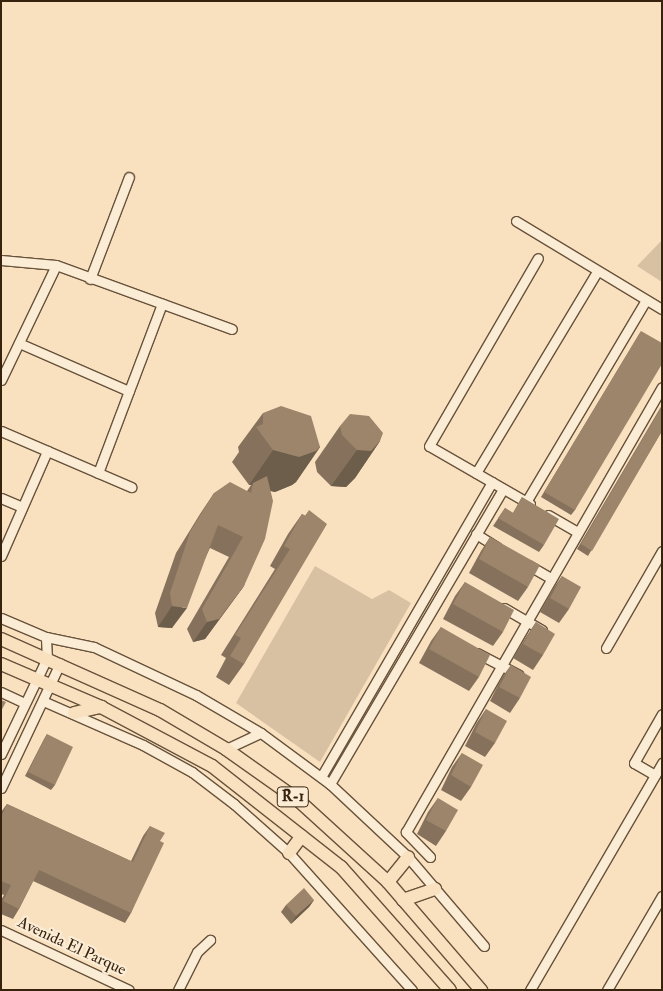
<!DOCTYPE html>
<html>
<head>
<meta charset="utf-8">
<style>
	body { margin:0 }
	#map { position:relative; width:663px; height:991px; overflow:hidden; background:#f9e1c0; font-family:"IM FELL Double Pica",serif }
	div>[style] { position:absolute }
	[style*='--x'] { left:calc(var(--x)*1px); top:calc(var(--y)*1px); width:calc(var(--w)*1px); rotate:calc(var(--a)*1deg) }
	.green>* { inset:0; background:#d8c1a2 }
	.roads { filter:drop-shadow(1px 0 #68523a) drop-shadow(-1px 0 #68523a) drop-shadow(0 1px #68523a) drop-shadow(0 -1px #68523a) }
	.minor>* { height:9px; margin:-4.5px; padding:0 4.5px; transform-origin:4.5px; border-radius:4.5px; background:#fbecd6 }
	.primary>* { height:12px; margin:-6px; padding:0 6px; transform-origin:6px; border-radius:6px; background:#f9e1c0 }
	.wall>* { inset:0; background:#86725c }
	.shaded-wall>* { inset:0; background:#6d5d4b }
	.building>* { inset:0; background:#9c856b }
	span { translate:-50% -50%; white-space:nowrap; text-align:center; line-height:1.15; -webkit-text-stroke:4.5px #fbecd6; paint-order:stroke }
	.shield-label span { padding:1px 4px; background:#fbecd6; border:1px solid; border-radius:4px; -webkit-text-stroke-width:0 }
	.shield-label { font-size:15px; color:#37220e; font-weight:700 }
	.street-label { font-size:16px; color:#37220e }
	.frame { position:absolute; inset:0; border:2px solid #37220e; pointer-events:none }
</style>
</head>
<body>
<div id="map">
	<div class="green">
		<div style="clip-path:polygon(662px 240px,662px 282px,637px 266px)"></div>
		<div style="clip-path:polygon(315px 566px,372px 599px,389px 590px,411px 603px,320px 762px,236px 703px)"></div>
	</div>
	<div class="roads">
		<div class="minor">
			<div style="--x:516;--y:221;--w:170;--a:31.1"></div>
			<div style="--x:1;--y:260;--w:55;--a:5.2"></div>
			<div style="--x:56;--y:265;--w:187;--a:20"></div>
			<div style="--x:90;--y:279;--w:109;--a:-69.1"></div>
			<div style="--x:19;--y:343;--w:120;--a:23.6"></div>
			<div style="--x:1;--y:380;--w:127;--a:-64.4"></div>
			<div style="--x:1;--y:431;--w:142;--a:23.3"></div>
			<div style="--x:98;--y:473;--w:181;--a:-69.3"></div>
			<div style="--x:476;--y:473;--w:235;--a:-59"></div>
			<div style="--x:1;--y:498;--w:23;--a:23"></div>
			<div style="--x:526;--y:502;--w:235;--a:-59.3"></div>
			<div style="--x:530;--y:504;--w:116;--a:-150.1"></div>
			<div style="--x:429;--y:446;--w:217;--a:-59.9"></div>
			<div style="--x:548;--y:515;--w:32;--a:30"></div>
			<div style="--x:476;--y:534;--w:25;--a:32"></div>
			<div style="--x:1;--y:556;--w:115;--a:-66.3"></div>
			<div style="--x:528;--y:565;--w:24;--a:30"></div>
			<div style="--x:504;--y:608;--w:44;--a:30.1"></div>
			<div style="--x:1;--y:618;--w:49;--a:22.9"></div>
			<div style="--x:46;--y:637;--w:49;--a:11.8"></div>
			<div style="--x:94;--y:647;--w:113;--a:25.2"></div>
			<div style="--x:196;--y:695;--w:75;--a:30.3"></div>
			<div style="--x:606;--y:648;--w:112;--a:-60"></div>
			<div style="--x:477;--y:653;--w:47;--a:27.6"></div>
			<div style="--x:1;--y:692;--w:26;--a:25"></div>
			<div style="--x:43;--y:701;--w:109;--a:23.7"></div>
			<div style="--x:143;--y:745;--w:56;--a:28.9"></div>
			<div style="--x:192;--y:772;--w:53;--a:37.3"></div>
			<div style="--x:234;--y:804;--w:74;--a:41.7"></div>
			<div style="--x:289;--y:853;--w:184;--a:48.1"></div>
			<div style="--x:226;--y:749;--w:38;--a:-25"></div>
			<div style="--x:261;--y:733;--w:86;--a:36.5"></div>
			<div style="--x:330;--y:784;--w:107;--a:43.1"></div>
			<div style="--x:408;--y:857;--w:117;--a:49.5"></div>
			<div style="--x:1;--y:754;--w:106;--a:-64.4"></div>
			<div style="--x:47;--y:658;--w:21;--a:-93"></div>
			<div style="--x:655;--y:775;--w:24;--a:-150"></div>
			<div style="--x:634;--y:763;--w:56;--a:-60.3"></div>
			<div style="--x:321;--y:777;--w:341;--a:-59.9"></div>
			<div style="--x:330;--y:784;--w:342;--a:-59.6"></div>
			<div style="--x:1;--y:788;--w:138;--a:-64.7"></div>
			<div style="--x:430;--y:857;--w:35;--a:-134"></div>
			<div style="--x:406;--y:832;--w:513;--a:-60.09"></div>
			<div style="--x:1;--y:930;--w:141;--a:25.1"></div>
			<div style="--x:178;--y:990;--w:42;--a:-63.4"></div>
			<div style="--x:197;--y:952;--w:18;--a:-43"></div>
			<div style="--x:530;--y:990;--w:263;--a:-59.8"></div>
			<div style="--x:607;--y:990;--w:109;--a:-59.7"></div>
		</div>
		<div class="primary">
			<div style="--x:1;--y:639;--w:174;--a:24.1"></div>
			<div style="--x:160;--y:710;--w:77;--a:30.6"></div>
			<div style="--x:226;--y:749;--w:88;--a:35.3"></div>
			<div style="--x:298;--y:800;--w:122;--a:42.3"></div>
			<div style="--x:388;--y:882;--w:143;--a:49.3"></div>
			<div style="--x:1;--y:664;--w:109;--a:23.3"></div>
			<div style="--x:101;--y:707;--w:126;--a:28"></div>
			<div style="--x:212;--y:766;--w:164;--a:38.1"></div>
			<div style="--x:341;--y:867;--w:164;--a:48.5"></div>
			<div style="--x:74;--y:713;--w:28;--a:-13"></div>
			<div style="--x:289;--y:853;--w:21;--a:-53"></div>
			<div style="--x:388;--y:882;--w:32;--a:-51"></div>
			<div style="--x:403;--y:900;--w:34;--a:-19"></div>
		</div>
	</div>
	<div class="wall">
		<div style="clip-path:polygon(641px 331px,575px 510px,571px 515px,541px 497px)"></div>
		<div style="clip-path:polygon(662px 405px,662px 431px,588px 556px,577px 549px)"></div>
		<div style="clip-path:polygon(263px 413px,320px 447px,296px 482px,292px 485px,275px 492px,270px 491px,244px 586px,205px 639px,193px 642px,187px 629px,229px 557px,210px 548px,172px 628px,158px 627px,155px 613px,176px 553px,200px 514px,214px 493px,247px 491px,251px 485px,249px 485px,232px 462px,239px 452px,238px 447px)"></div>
		<div style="clip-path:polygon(340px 426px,380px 441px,355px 478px,346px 487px,331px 486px,317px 472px,315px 462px)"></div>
		<div style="clip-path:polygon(522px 497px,544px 545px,539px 552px,493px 526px,505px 508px,513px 513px)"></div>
		<div style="clip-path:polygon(309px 510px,244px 664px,229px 685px,216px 677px,226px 658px,221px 655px,275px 569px,270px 566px,288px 534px,302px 514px,305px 516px)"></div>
		<div style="clip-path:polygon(490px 537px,528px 587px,518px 601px,469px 573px,481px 551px)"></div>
		<div style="clip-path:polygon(562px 576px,569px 609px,559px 623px,540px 612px,552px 590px)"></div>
		<div style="clip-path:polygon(465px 582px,503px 632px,493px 646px,443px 619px,455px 596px)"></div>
		<div style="clip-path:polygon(536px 622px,543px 655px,533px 670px,513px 658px,526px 637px)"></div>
		<div style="clip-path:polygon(441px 627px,479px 677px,469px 691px,419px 663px,431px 641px)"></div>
		<div style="clip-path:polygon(511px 665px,520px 698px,510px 713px,490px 701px,501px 679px)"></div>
		<div style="clip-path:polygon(486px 709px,495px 743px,485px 757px,465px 746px,476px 724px)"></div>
		<div style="clip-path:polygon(47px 734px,55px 785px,51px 790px,25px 776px,44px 739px)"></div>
		<div style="clip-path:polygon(462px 753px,471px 787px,461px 801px,441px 790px,452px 767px)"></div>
		<div style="clip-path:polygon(438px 798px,446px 831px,436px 846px,417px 834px,428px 812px)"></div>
		<div style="clip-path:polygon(7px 804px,131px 861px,143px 836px,150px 826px,160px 841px,131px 913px,125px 923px,33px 881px,19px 909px,13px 919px,1px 914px,1px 900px,4px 895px,1px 894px,1px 812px)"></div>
		<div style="clip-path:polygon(314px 900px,309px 907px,291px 924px,281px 912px,286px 905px)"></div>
	</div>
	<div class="shaded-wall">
		<div style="clip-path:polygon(380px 441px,355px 478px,346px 487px,331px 486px,357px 450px)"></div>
		<div style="clip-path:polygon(320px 447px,296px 482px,292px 485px,275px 492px,252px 486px,253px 483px,251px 485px,249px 485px,273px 450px)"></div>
		<div style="clip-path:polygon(244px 586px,205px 639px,193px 642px,207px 622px)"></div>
		<div style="clip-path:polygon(172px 606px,187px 608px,172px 628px,158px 627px)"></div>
		<div style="clip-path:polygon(314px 900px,309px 907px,291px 924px,296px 916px)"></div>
	</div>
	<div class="building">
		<div style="clip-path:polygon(641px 331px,662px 343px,662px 364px,575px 510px,544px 492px)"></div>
		<div style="clip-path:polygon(281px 406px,311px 416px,320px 447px,316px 451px,299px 457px,273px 450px,256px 427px,263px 424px,263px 413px)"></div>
		<div style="clip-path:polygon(662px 406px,662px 431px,592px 551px,581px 544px)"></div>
		<div style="clip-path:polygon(350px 414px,369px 416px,383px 433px,380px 441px,371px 451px,357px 450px,342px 435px,340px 426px)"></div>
		<div style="clip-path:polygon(267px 476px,273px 501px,265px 539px,244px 586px,219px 619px,207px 622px,202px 609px,243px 537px,218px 525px,187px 608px,172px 606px,170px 593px,190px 532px,214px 493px,230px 482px,251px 493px,253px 483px)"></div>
		<div style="clip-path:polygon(522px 497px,559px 519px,544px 545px,498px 518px,505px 508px,513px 513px)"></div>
		<div style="clip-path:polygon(309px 510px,327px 524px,244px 664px,230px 656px,241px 638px,235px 635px,290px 549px,284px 546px,302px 514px,306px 516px)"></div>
		<div style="clip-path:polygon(490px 537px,540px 565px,528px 587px,479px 559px)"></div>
		<div style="clip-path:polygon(562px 576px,581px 587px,569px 609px,550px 598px)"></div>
		<div style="clip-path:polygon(465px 582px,514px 610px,503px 632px,453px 604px)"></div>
		<div style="clip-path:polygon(536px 622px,555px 634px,543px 655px,523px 644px)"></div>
		<div style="clip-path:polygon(441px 627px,490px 655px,479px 677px,429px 649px)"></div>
		<div style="clip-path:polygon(511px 665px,531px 677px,520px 698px,499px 687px)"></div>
		<div style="clip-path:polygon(1px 700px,6px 702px,1px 711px)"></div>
		<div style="clip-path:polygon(486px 709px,507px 721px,495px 743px,475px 732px)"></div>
		<div style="clip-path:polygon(47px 734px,73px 747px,55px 785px,28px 772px)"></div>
		<div style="clip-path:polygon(462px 753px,483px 765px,471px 787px,451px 775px)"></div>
		<div style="clip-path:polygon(438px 798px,458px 810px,446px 831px,426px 820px)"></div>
		<div style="clip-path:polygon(7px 804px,133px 862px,150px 826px,165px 833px,160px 841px,164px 843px,131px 913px,39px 870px,19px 909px,3px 901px,11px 885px,1px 881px,1px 817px)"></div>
		<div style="clip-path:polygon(304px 888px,314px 900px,296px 916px,286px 905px)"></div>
	</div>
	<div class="shield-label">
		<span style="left:293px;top:797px">R-1</span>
	</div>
	<div class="street-label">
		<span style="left:72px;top:946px;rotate:25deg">Avenida El Parque</span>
	</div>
	<div class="frame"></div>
</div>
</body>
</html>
